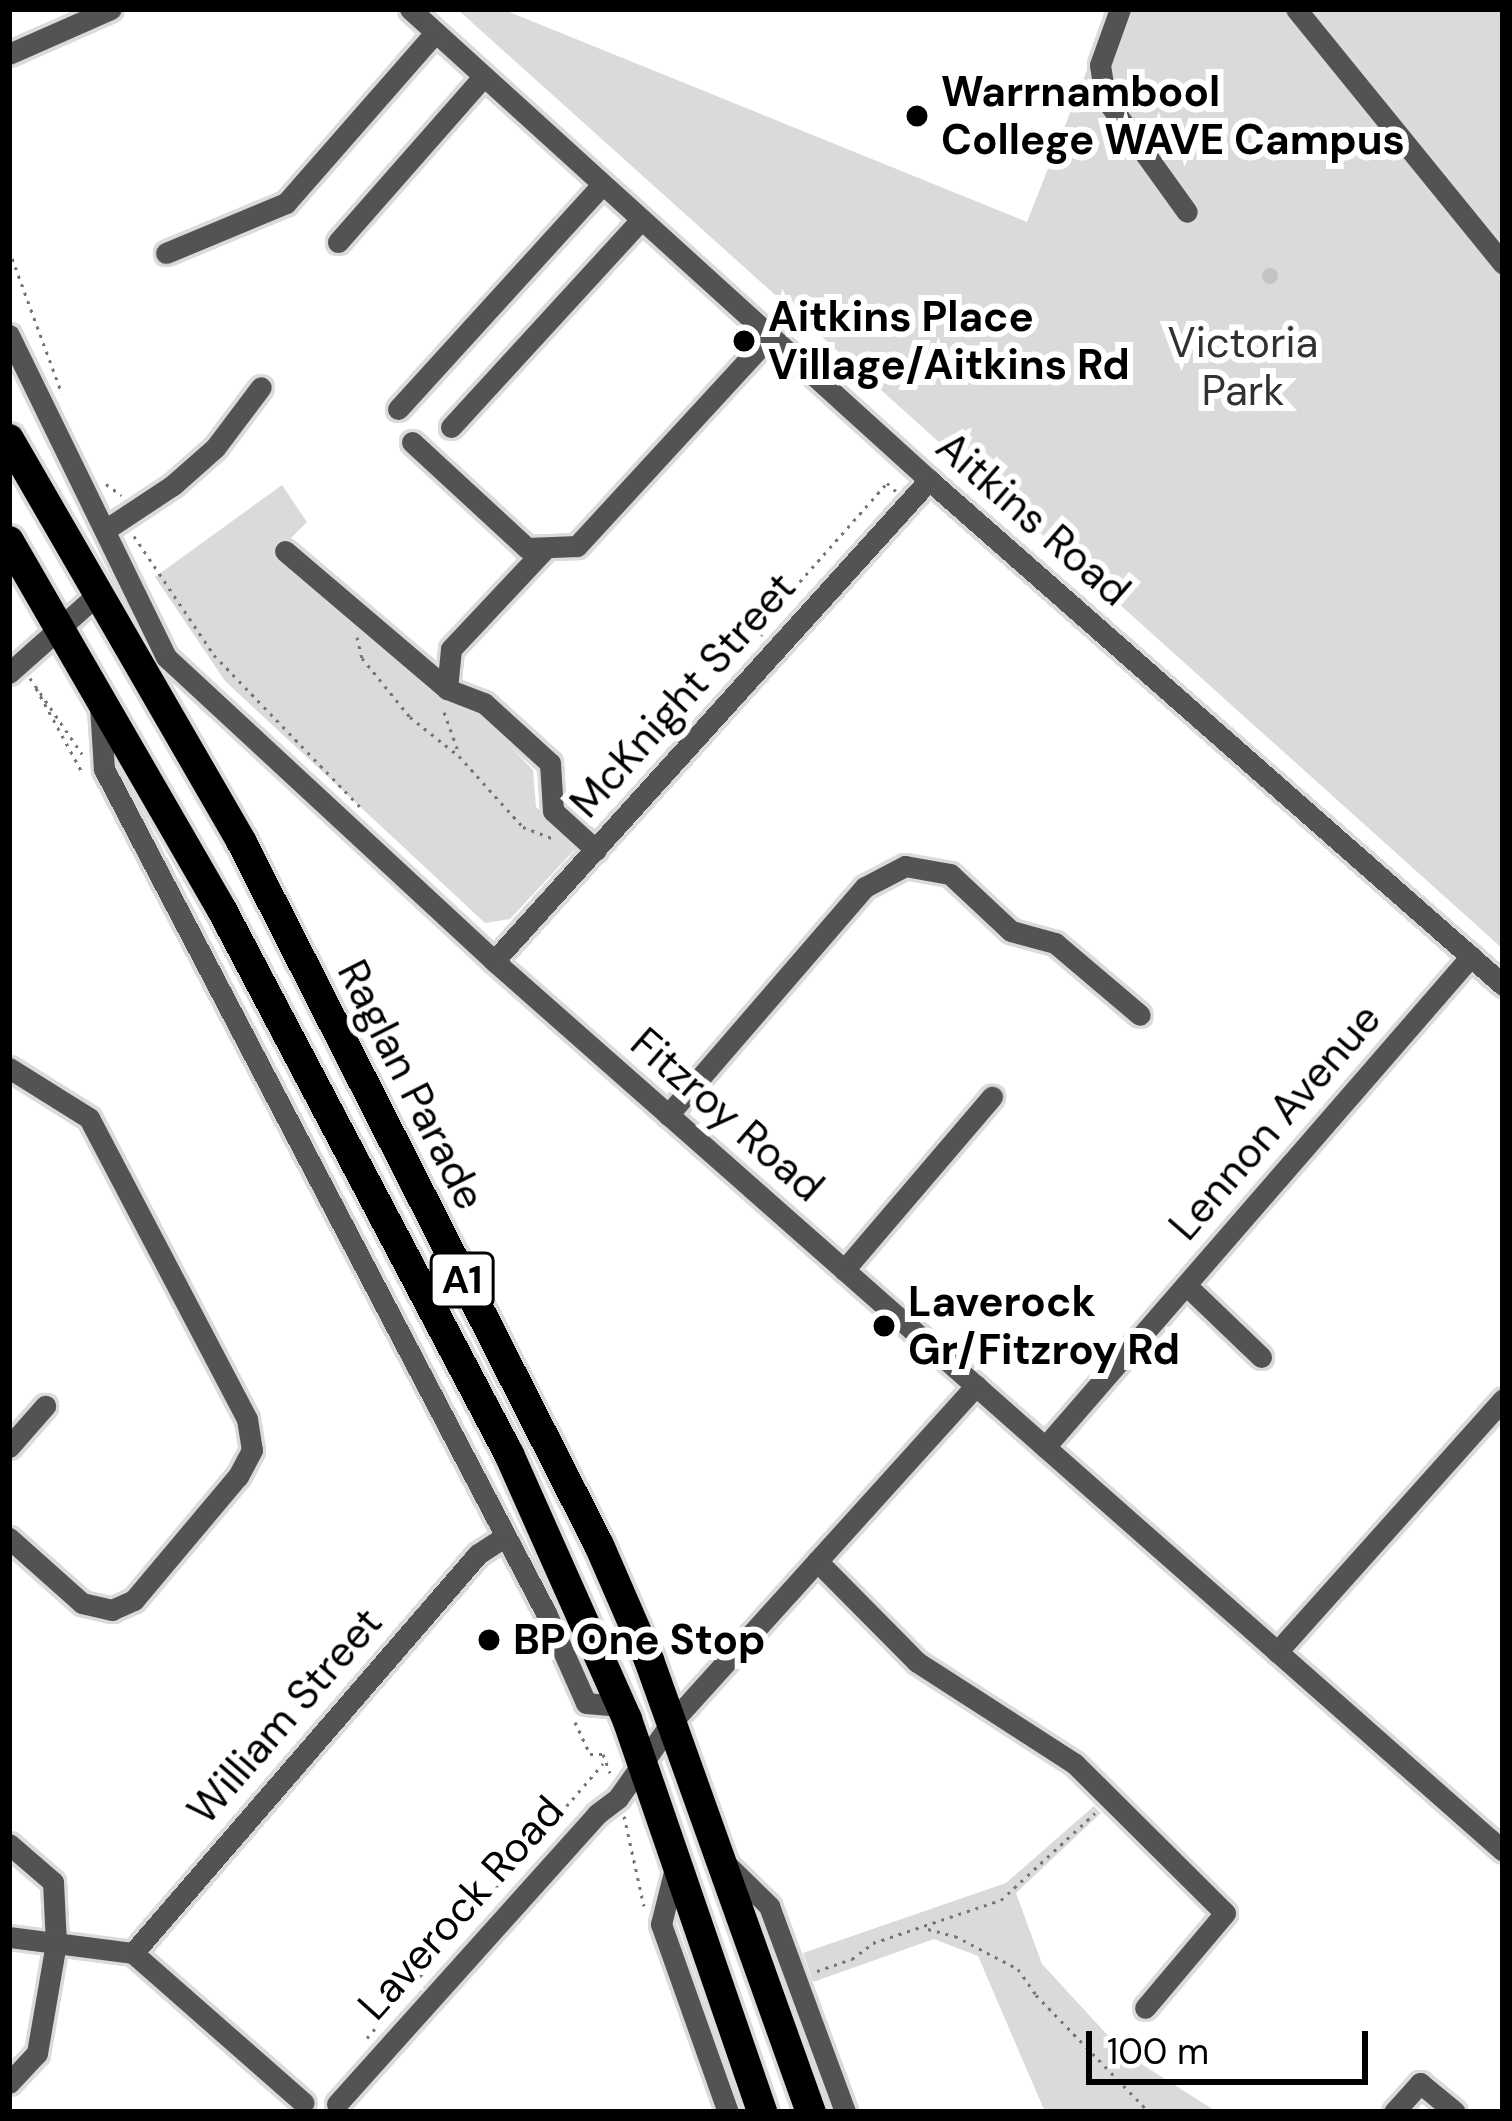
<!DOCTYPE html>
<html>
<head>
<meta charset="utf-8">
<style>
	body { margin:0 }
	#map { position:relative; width:1512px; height:2121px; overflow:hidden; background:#fff; font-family:"DM Sans",sans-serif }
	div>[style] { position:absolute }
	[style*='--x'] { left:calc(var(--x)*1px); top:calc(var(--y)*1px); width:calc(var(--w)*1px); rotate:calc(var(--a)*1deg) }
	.green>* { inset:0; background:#dadada }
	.building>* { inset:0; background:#c3c3c3 }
	.round { border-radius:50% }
	.path>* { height:3px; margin-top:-1.5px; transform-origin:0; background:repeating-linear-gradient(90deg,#757575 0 3px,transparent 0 9px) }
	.roads { filter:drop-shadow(3px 0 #dbdbdb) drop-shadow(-3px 0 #dbdbdb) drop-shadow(0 3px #dbdbdb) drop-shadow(0 -3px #dbdbdb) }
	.minor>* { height:21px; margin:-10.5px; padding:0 10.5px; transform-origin:10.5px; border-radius:10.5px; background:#535353 }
	.highway>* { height:30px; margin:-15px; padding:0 15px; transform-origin:15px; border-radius:15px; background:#000 }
	.dots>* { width:33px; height:33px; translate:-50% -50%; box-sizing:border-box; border:6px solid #fff; border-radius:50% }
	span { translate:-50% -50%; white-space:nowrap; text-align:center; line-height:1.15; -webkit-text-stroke:12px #fff; paint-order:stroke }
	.shield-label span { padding:3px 9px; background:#fff; border:3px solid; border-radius:9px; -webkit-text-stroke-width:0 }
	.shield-label { font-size:39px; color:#000; font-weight:700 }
	.poi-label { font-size:42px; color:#000; font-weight:700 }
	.left { translate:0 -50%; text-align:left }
	.park-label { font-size:42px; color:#313131 }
	.street-label { font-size:42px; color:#000 }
	.frame { position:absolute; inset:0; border:12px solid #000; pointer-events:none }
	.scale { position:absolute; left:1086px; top:2031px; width:282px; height:54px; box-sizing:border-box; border:6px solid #000; border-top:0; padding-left:15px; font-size:36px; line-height:42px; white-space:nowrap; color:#000; -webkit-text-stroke:9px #fff; paint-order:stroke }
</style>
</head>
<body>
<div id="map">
	<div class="green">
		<div style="clip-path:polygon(457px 9px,502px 9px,1027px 222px,1111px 9px,1503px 9px,1503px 949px)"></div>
		<div style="clip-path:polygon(282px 485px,307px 522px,277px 552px,435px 697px,479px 715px,533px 770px,536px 807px,579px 845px,510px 919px,485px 923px,225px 681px,155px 577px)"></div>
		<div style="clip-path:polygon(1094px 1806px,1101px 1813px,1016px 1893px,1042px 1964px,1124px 2053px,1217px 2112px,1045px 2112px,978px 1956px,934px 1939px,813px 1982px,803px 1953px,1006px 1883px)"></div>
	</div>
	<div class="building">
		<div class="round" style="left:1262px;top:268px;width:16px;height:16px"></div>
	</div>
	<div class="path">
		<div style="--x:9;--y:250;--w:153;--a:69.8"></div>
		<div style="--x:106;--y:484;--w:19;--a:36"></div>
		<div style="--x:134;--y:536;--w:143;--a:56.1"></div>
		<div style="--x:214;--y:655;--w:212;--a:46.1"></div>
		<div style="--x:761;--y:636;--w:14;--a:-78"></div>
		<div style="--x:764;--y:622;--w:186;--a:-48.5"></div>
		<div style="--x:887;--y:483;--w:12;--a:42"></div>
		<div style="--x:357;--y:637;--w:22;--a:77"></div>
		<div style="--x:362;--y:658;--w:76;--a:50.9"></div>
		<div style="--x:410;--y:717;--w:63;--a:38.5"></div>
		<div style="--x:459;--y:756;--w:96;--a:48"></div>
		<div style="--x:523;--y:827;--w:33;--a:21"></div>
		<div style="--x:30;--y:678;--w:92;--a:55.6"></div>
		<div style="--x:36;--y:688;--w:98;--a:61.3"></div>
		<div style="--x:444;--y:712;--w:45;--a:70.3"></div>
		<div style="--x:575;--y:1722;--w:35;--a:65"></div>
		<div style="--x:590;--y:1754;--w:13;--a:0"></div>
		<div style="--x:603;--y:1754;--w:20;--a:70"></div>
		<div style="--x:624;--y:1816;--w:92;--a:77.5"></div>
		<div style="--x:928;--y:1929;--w:28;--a:15"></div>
		<div style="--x:955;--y:1936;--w:71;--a:27.6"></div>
		<div style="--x:1018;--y:1969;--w:32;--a:55"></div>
		<div style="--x:1036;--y:1995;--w:163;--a:46"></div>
		<div style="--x:817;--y:1971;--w:37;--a:-19"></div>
		<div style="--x:852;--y:1959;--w:26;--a:-37"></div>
		<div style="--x:873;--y:1943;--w:135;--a:-18.6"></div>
		<div style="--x:1001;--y:1900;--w:128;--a:-42.8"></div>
		<div style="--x:367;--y:2038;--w:362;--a:-49.3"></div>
	</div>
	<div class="roads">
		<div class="minor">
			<div style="--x:410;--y:9;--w:701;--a:42.22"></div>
			<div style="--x:929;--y:480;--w:765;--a:41.34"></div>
			<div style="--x:1120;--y:9;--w:59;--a:109.7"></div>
			<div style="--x:1100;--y:65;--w:33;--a:81"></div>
			<div style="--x:1105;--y:98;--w:140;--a:54.3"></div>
			<div style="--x:1296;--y:9;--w:328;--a:50.9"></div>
			<div style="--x:9;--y:54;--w:111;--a:-23.8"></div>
			<div style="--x:338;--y:242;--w:218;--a:-48.7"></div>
			<div style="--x:166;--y:253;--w:130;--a:-22.6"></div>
			<div style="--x:286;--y:203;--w:225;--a:-48.8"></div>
			<div style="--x:9;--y:335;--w:358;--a:64"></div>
			<div style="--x:166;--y:657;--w:447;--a:42.8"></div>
			<div style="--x:494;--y:961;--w:1345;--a:41.41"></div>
			<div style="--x:398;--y:409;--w:303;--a:-47.7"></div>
			<div style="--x:451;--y:427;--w:281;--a:-47.5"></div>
			<div style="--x:412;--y:442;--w:156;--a:42.7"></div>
			<div style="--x:527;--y:548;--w:50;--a:-2.3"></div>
			<div style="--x:577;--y:546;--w:285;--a:-47.4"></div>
			<div style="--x:105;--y:530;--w:82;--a:-33.5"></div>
			<div style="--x:173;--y:485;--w:56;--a:-41.4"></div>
			<div style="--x:215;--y:448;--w:76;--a:-53"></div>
			<div style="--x:285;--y:551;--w:213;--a:40.4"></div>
			<div style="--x:447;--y:689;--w:40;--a:21"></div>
			<div style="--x:484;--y:703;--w:89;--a:42.3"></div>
			<div style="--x:550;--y:763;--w:48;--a:86.4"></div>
			<div style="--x:553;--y:811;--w:58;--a:42.2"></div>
			<div style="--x:9;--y:673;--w:118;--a:-41.6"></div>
			<div style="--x:447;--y:689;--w:40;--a:-84.3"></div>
			<div style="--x:451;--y:649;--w:137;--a:-46.8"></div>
			<div style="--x:100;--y:706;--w:63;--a:86.4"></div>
			<div style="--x:104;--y:769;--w:953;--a:62.36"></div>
			<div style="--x:546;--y:1613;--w:98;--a:66"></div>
			<div style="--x:586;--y:1703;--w:36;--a:5"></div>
			<div style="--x:494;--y:961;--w:649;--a:-47.87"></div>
			<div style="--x:9;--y:1068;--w:94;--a:32"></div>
			<div style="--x:89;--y:1118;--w:340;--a:62.3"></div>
			<div style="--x:247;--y:1419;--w:31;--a:81"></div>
			<div style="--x:252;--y:1450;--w:30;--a:118"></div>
			<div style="--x:238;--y:1476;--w:162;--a:130"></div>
			<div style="--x:134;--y:1600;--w:24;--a:156"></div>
			<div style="--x:112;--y:1610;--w:31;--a:-167"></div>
			<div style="--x:82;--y:1603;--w:98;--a:-138.3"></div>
			<div style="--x:668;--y:1115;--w:301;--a:-49.2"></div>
			<div style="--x:865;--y:887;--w:45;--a:-27.7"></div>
			<div style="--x:905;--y:866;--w:46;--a:10.1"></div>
			<div style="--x:950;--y:874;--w:83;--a:43.1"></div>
			<div style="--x:1011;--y:931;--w:46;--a:15.3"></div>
			<div style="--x:1055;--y:943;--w:111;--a:40.3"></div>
			<div style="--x:844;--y:1270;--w:228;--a:-49.5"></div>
			<div style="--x:1186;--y:1285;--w:104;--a:43.8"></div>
			<div style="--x:9;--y:1447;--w:55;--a:-48.7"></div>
			<div style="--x:1045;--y:1447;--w:650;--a:-49.05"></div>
			<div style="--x:817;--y:1561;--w:142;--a:45.3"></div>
			<div style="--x:917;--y:1662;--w:188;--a:32.8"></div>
			<div style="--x:1075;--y:1764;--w:211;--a:44.8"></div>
			<div style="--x:1225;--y:1913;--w:124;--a:130.1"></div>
			<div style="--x:1277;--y:1652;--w:339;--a:-48.2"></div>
			<div style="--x:9;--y:1844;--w:58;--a:40.8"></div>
			<div style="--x:53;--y:1882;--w:61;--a:87.2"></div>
			<div style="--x:56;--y:1943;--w:112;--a:99.8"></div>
			<div style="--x:37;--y:2053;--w:41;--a:133"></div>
			<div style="--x:725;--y:1863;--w:62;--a:44.3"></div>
			<div style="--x:769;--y:1906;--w:220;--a:69.7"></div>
			<div style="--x:675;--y:1868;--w:58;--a:104"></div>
			<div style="--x:661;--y:1924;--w:200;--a:70.4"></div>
			<div style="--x:9;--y:1937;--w:125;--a:7.4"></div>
			<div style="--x:133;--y:1953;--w:227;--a:41.3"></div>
			<div style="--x:133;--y:1953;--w:527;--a:-49.15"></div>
			<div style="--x:478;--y:1554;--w:30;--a:-33"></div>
			<div style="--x:337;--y:2104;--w:389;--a:-48.1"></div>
			<div style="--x:597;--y:1814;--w:26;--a:-37"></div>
			<div style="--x:618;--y:1798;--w:92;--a:-54.8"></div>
			<div style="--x:671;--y:1723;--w:455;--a:-47.9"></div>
			<div style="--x:1394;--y:2112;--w:39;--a:-48"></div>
			<div style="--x:1420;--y:2083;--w:45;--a:39.6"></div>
		</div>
		<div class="highway">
			<div style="--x:9;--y:439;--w:464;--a:60"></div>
			<div style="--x:241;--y:841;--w:790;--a:63.05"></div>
			<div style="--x:599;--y:1545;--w:125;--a:66.5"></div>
			<div style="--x:649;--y:1660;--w:480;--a:70.3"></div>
			<div style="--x:9;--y:541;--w:426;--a:60"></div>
			<div style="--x:222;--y:910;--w:615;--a:62.19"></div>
			<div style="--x:509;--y:1454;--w:290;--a:66"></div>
			<div style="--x:627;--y:1719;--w:416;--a:71"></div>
		</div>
	</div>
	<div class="dots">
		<div style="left:917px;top:116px;background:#000"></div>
		<div style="left:744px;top:341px;background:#000"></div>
		<div style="left:884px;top:1326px;background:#000"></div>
		<div style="left:489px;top:1640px;background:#000"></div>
	</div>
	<div class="shield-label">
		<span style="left:462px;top:1280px">A1</span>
	</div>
	<div class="poi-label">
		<span class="left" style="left:941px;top:116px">Warrnambool<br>College WAVE Campus</span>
		<span class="left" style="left:768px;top:341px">Aitkins Place<br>Village/Aitkins Rd</span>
		<span class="left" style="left:908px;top:1326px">Laverock<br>Gr/Fitzroy Rd</span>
		<span class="left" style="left:513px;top:1640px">BP One Stop</span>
	</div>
	<div class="park-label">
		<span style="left:1243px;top:367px">Victoria<br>Park</span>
	</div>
	<div class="street-label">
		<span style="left:1033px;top:519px;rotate:41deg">Aitkins Road</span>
		<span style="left:683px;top:695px;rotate:-48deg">McKnight Street</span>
		<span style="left:411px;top:1085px;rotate:63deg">Raglan Parade</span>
		<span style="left:727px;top:1115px;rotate:41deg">Fitzroy Road</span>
		<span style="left:1275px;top:1122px;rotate:-49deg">Lennon Avenue</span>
		<span style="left:285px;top:1716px;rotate:-49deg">William Street</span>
		<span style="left:461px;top:1908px;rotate:-48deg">Laverock Road</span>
	</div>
	<div class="frame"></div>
	<div class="scale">100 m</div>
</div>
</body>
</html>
